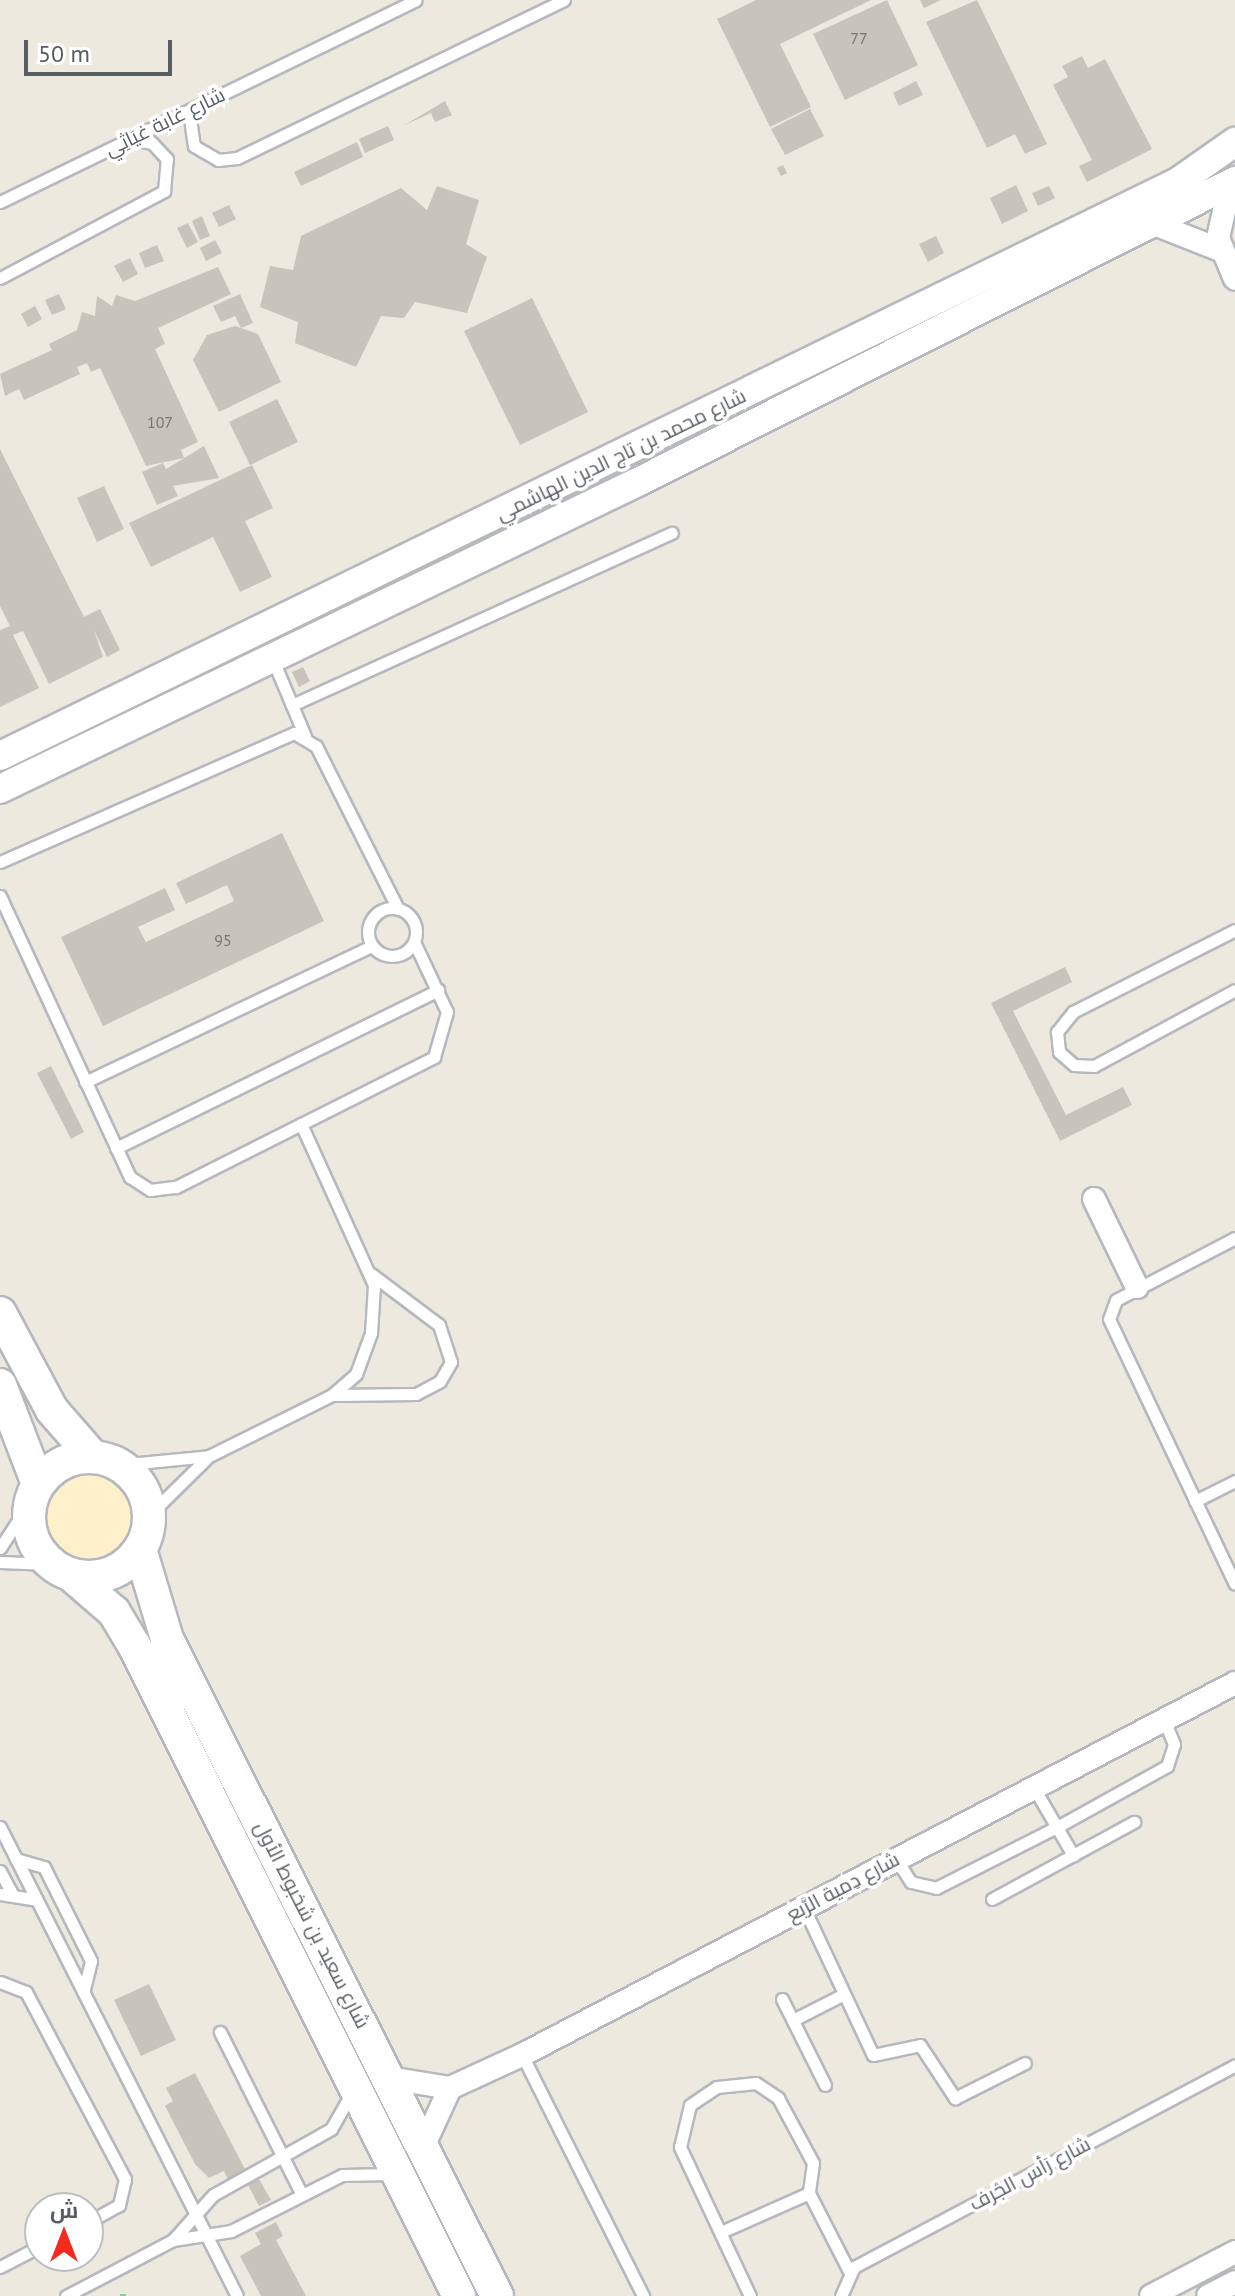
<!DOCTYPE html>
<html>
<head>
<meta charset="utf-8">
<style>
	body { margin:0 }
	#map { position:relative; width:1235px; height:2296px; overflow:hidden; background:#ede9df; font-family:"PT Sans",Cairo,sans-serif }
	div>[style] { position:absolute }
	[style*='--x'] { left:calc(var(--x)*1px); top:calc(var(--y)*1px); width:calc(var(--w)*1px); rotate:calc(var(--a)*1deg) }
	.sand>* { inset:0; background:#fdf0ca }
	.round { border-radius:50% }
	.building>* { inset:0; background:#c8c4bc }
	.path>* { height:4px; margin-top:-2px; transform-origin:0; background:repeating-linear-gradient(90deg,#92c8a0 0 8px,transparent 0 12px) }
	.roads { filter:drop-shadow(2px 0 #b5b8bd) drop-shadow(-2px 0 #b5b8bd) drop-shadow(0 2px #b5b8bd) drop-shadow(0 -2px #b5b8bd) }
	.service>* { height:11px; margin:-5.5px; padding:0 5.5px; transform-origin:5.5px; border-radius:5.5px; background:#fff }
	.service>.ring { margin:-5.5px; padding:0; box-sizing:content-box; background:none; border:11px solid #fff; border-radius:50% }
	.minor>* { height:22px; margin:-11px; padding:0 11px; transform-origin:11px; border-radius:11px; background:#fff }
	.tertiary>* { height:28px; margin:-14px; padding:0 14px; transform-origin:14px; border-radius:14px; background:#fff }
	.secondary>* { height:32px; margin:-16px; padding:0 16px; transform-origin:16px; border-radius:16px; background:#fff }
	.secondary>.ring { margin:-16px; padding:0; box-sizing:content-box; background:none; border:32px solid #fff; border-radius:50% }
	span { translate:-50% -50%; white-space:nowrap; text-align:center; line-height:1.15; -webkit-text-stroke:7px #fff; paint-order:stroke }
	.number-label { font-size:16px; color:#747778 }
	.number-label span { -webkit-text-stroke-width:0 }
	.street-label { font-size:20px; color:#585d62 }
	.north { position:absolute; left:24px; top:2192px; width:80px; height:80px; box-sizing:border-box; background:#fff; border:2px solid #bcbec0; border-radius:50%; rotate:0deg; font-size:22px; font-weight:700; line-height:32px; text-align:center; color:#585d62 }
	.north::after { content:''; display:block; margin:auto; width:28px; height:36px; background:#f5291c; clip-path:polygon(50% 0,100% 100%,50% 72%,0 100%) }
	.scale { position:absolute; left:24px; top:40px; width:148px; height:36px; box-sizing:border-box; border:4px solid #585d62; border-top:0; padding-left:10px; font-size:24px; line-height:28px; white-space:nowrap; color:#585d62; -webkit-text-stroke:6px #fff; paint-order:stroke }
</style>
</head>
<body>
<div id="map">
	<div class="sand">
		<div class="round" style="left:44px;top:1470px;width:88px;height:88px"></div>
	</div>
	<div class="building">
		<div style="clip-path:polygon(756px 0,871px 0,780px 44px,811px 107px,770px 127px,717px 19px)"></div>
		<div style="clip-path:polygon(887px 0,918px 65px,845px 100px,813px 34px)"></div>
		<div style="clip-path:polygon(920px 0,941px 0,924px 8px)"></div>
		<div style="clip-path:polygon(977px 0,1047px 144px,1025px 154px,1015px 134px,987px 148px,926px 22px)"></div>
		<div style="clip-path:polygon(1082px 56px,1088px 68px,1105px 59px,1152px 149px,1087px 182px,1079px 166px,1092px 160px,1053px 85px,1068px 77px,1062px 66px)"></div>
		<div style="clip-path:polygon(916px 81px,923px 95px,899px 106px,893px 93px)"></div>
		<div style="clip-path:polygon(445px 101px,452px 115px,435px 122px,431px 113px,403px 126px)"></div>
		<div style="clip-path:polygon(810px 109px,824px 136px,785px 155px,771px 129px)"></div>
		<div style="clip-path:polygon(388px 126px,394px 140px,365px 153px,359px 139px)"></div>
		<div style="clip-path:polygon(357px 142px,363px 157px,301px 186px,294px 172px)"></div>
		<div style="clip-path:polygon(783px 165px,787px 173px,781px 176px,777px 168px)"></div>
		<div style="clip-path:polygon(1016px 185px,1028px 211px,1002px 224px,990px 198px)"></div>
		<div style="clip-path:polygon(437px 186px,479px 200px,466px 244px,487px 257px,467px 313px,415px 302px,404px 318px,381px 316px,356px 367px,295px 343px,298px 322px,260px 307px,270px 266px,293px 270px,301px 236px,401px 188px,427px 210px)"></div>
		<div style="clip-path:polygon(1049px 186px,1055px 198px,1038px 206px,1032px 193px)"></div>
		<div style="clip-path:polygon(229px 205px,236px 219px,219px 227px,212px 213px)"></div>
		<div style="clip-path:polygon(202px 216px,210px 236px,200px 240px,192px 221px)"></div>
		<div style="clip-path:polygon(188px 223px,198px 242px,187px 248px,177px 228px)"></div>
		<div style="clip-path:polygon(936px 236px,944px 253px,928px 262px,919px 244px)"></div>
		<div style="clip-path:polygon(215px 240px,222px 253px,206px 261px,200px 248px)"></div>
		<div style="clip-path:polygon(157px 245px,164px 261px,145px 268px,139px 253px)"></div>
		<div style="clip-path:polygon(130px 258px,138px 274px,123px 282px,114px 266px)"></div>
		<div style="clip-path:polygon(218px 267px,231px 294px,158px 328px,165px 344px,155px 349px,198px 442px,181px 450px,184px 458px,146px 466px,100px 368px,91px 372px,87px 363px,77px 367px,80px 374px,24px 400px,19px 389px,5px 396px,0 374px,52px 350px,49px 344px,77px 330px,82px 312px,95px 316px,97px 296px,112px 306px,116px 295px,135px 301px)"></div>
		<div style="clip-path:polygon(59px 294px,66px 309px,52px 315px,45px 300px)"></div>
		<div style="clip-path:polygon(240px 294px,253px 323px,241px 328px,235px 316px,221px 322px,213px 306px)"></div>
		<div style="clip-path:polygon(532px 298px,588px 412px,520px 445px,464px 331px)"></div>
		<div style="clip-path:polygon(35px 306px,42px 319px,28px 327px,21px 314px)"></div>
		<div style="clip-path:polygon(235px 326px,258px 334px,281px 382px,219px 412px,193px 360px,207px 335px)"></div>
		<div style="clip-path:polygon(277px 399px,298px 442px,250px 465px,229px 422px)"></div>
		<div style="clip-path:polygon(204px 446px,219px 478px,173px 486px,178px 496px,157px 505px,142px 472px,163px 463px,166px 469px)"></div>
		<div style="clip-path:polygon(0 449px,84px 617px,100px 609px,120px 650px,107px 657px,94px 630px,103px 657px,49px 684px,23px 631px,13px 635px,39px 688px,0 707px,0 630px,10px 626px,0 606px)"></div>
		<div style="clip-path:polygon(252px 465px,273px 508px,245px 521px,272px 577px,240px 592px,213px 537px,151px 567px,129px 523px)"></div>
		<div style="clip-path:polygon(104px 486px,124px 529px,97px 542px,77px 498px)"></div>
		<div style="clip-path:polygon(303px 667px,310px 681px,299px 687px,292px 672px)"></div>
		<div style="clip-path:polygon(282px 833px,324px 921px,103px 1026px,61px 937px,165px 888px,175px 910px,138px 927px,146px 942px,234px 901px,227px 885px,186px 904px,176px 883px)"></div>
		<div style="clip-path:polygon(1065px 967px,1072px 982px,1013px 1011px,1066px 1115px,1123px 1087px,1132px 1105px,1060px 1141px,991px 1003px)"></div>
		<div style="clip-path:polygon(51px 1066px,84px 1132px,71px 1139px,37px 1073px)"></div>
		<div style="clip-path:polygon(149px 1984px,176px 2040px,141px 2056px,114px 2000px)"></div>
		<div style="clip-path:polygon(195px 2073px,247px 2173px,229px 2182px,224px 2171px,209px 2178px,195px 2164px,165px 2106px,173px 2101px,166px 2088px)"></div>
		<div style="clip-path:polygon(259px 2179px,271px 2200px,259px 2206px,248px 2185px)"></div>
		<div style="clip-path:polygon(276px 2222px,283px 2236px,276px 2240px,306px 2296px,261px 2296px,240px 2256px,261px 2244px,255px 2233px)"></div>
	</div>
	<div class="path">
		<div style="--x:120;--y:2296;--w:6;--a:0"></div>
	</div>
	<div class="roads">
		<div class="service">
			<div style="--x:189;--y:111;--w:35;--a:82"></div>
			<div style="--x:194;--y:146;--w:28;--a:30"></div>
			<div style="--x:218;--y:160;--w:19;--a:-6"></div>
			<div style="--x:237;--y:158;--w:363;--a:-25.8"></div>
			<div style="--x:0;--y:202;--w:462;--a:-25.9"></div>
			<div style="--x:0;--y:278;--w:186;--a:-27.9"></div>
			<div style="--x:164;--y:191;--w:32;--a:-85"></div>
			<div style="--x:167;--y:159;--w:22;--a:-133"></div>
			<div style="--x:152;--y:143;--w:20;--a:-169"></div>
			<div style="--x:272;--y:658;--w:85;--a:67.1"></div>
			<div style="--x:292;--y:705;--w:417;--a:-24.4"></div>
			<div style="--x:0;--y:862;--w:321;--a:-23.7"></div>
			<div style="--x:294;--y:733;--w:26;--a:31"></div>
			<div style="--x:316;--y:746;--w:182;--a:63.3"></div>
			<div style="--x:0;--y:896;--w:310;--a:65.2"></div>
			<div style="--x:130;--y:1177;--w:24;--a:33"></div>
			<div style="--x:150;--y:1190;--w:26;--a:-7"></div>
			<div style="--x:176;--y:1187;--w:289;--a:-26.7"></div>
			<div style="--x:434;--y:1057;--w:47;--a:-73.9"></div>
			<div style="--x:447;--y:1012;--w:77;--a:-115.2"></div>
			<div class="ring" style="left:368px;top:908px;width:37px;height:37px"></div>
			<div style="--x:1235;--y:930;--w:182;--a:153.2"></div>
			<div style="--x:1073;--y:1012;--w:26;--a:129"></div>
			<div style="--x:1057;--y:1032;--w:20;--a:84"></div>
			<div style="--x:1059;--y:1052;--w:20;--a:41"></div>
			<div style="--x:1074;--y:1065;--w:20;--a:3"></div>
			<div style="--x:1094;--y:1066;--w:160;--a:-28.3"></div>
			<div style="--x:85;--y:1082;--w:318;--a:-25.4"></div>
			<div style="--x:116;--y:1148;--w:359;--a:-26.1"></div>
			<div style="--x:1235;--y:1238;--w:134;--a:152.5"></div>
			<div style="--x:1116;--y:1300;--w:20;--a:110"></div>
			<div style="--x:1109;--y:1319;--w:293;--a:64.6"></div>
			<div style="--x:333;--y:1395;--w:83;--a:-0.7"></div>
			<div style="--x:416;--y:1394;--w:27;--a:-28"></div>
			<div style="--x:440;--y:1381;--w:22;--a:-60"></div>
			<div style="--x:451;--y:1362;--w:39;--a:-108"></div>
			<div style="--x:439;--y:1325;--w:85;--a:-143.1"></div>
			<div style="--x:118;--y:1465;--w:91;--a:-5.6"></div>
			<div style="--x:209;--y:1456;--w:137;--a:-26.4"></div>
			<div style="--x:332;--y:1395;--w:32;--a:-41"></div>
			<div style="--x:356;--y:1374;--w:44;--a:-69.9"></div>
			<div style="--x:371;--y:1333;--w:48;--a:-86.4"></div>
			<div style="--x:374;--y:1285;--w:177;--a:-114.4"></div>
			<div style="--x:1195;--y:1501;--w:45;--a:-26.6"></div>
			<div style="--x:149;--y:1515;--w:80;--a:-44.5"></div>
			<div style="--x:0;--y:1548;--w:55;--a:-56.9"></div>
			<div style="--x:0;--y:1562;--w:51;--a:2.2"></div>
			<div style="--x:1034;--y:1788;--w:78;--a:59.8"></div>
			<div style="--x:0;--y:1827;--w:525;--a:63.19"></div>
			<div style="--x:16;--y:1859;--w:29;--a:16"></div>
			<div style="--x:44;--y:1867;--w:105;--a:63.4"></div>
			<div style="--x:91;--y:1961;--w:32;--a:104"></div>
			<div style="--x:897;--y:1860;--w:26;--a:58"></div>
			<div style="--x:911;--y:1882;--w:26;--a:13"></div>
			<div style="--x:936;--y:1888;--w:136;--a:-26.8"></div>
			<div style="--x:1057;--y:1827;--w:126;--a:-29"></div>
			<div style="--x:1167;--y:1766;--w:23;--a:-72"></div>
			<div style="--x:1174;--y:1744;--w:25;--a:-113"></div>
			<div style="--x:0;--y:1871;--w:27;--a:62"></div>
			<div style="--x:0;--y:1894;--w:37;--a:9"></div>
			<div style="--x:992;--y:1899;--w:162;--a:-28.5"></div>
			<div style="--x:804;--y:1908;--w:162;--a:64.9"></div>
			<div style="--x:873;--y:2055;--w:48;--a:-12"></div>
			<div style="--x:920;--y:2045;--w:64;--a:56.6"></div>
			<div style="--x:955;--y:2098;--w:78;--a:-26.6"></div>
			<div style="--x:0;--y:1982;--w:28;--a:21"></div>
			<div style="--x:26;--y:1992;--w:212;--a:62.1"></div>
			<div style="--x:125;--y:2179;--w:27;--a:103"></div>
			<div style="--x:119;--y:2205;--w:35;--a:151"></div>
			<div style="--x:782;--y:1999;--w:96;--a:63.4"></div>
			<div style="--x:793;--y:2020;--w:57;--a:-27"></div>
			<div style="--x:220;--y:2032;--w:182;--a:63.3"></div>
			<div style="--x:522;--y:2055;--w:270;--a:63.3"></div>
			<div style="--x:721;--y:2232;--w:96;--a:-23.9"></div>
			<div style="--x:173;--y:2240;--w:60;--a:-48.4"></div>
			<div style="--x:213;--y:2195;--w:135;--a:-29.2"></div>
			<div style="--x:331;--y:2129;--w:38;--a:-60"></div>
			<div style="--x:0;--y:2267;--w:45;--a:-27.7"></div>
			<div style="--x:66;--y:2296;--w:121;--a:-27.6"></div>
			<div style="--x:173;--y:2240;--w:59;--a:-8.8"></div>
			<div style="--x:231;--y:2231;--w:124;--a:-26.8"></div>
			<div style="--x:342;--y:2175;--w:49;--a:-1.2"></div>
			<div style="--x:750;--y:2296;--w:165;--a:-115.2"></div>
			<div style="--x:680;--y:2147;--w:43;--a:-76.6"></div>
			<div style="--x:690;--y:2105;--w:32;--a:-34"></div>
			<div style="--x:717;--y:2087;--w:39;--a:-6"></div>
			<div style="--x:756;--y:2083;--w:27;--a:34"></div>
			<div style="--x:778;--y:2098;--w:74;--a:61.7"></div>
			<div style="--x:813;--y:2163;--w:30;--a:98"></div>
			<div style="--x:809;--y:2193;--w:88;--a:62.9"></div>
			<div style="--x:841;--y:2296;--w:32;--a:-66"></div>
			<div style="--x:854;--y:2267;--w:431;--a:-27.9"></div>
		</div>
		<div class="minor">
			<div style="--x:1230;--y:184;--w:55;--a:102.5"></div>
			<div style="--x:1218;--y:238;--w:44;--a:67.5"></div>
			<div style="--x:1157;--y:225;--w:68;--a:21.6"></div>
			<div style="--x:1094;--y:1199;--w:98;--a:64"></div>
			<div style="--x:389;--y:2078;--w:62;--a:9.3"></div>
			<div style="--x:450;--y:2088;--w:79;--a:-24.6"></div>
			<div style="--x:522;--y:2055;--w:804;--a:-27.55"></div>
			<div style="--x:423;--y:2147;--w:65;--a:-65.4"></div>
			<div style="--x:1151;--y:2296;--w:95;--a:-27.6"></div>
			<div style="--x:1208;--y:2296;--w:30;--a:-27"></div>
		</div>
		<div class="tertiary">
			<div style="--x:0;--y:756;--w:1310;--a:-25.98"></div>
			<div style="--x:1178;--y:182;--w:70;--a:-35.1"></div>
			<div style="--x:0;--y:789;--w:708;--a:-25.7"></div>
			<div style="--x:638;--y:482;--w:669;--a:-26.76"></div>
		</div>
		<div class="secondary">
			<div style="--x:0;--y:1313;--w:110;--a:61.8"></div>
			<div style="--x:52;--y:1410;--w:62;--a:48.9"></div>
			<div style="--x:0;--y:1385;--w:106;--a:69"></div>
			<div class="ring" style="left:29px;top:1457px;width:88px;height:88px"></div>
			<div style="--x:140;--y:1549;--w:94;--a:73.3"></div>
			<div style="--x:167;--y:1639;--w:735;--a:63.33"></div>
			<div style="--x:70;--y:1574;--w:58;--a:40.8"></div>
			<div style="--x:114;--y:1612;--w:39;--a:59"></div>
			<div style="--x:134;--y:1645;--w:728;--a:63.47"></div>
		</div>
	</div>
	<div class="number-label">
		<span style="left:859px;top:38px">77</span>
		<span style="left:160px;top:422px">107</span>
		<span style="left:223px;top:940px">95</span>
	</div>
	<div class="street-label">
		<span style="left:165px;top:122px;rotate:-26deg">شارع غابة غيَاثِي</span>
		<span style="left:621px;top:455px;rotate:-26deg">شارع محمد بن تاج الدين الهاشمي</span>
		<span style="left:843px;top:1887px;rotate:-28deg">شارع دِمية الرَّبع</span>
		<span style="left:312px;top:1925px;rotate:63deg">شارع سعيد بن شخبوط الأول</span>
		<span style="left:1030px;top:2174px;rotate:-28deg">شارع رَأس الجُرف</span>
	</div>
	<div class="north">ش</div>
	<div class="scale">50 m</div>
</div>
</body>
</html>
